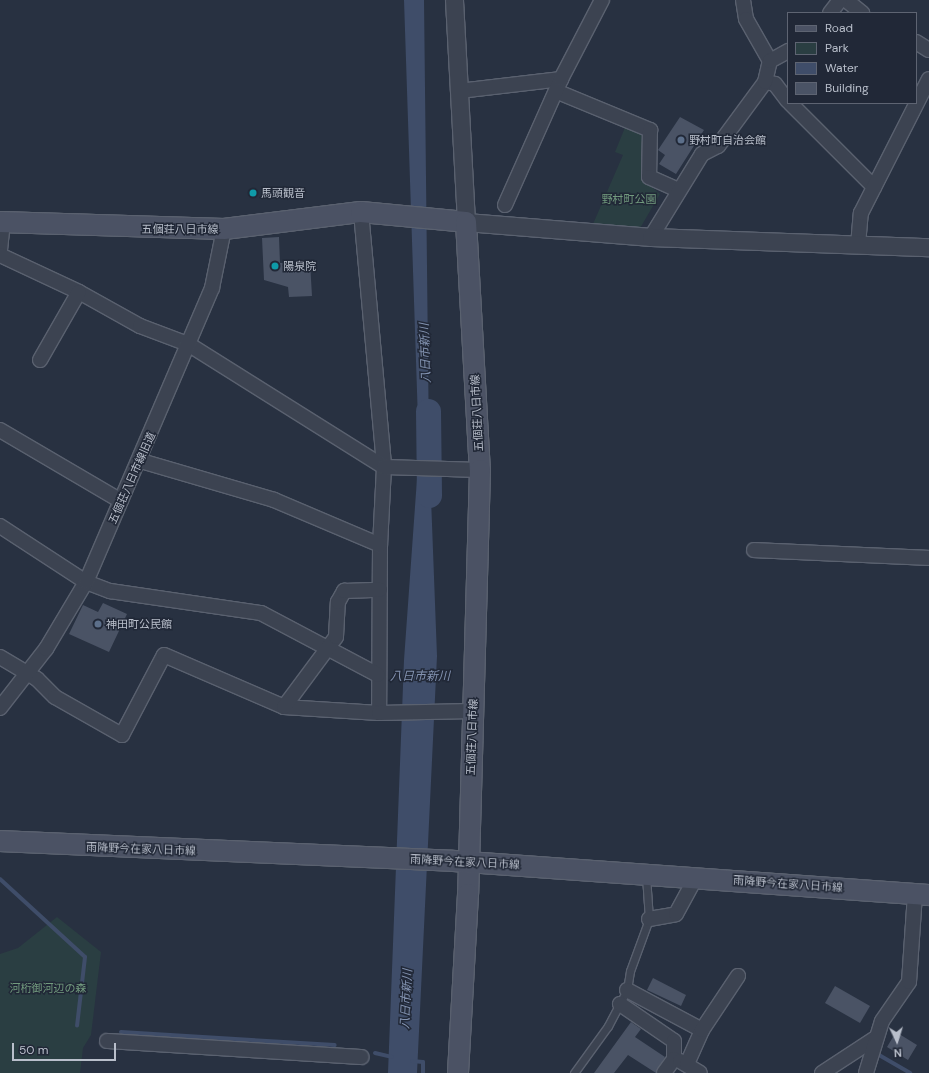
<!DOCTYPE html>
<html>
<head>
<meta charset="utf-8">
<style>
	body { margin:0 }
	#map { position:relative; width:929px; height:1073px; overflow:hidden; background:#283141; font-family:"DM Sans","Noto Sans JP",sans-serif }
	div>[style] { position:absolute }
	[style*='--x'] { left:calc(var(--x)*1px); top:calc(var(--y)*1px); width:calc(var(--w)*1px); rotate:calc(var(--a)*1deg) }
	.green>* { inset:0; background:#2a3e42 }
	.water>* { inset:0; background:#3f4d69 }
	.stream>* { height:4px; margin:-2px; padding:0 2px; transform-origin:2px; border-radius:2px; background:#3f4d69 }
	.river>* { height:25px; margin:-12.5px; padding:0 12.5px; transform-origin:12.5px; border-radius:12.5px; background:#3f4d69 }
	.building>* { inset:0; background:#4a5365 }
	.roads { filter:drop-shadow(1px 0 #5a616f) drop-shadow(-1px 0 #5a616f) drop-shadow(0 1px #5a616f) drop-shadow(0 -1px #5a616f) }
	.service>* { height:7px; margin:-3.5px; padding:0 3.5px; transform-origin:3.5px; border-radius:3.5px; background:#3c4351 }
	.minor>* { height:14px; margin:-7px; padding:0 7px; transform-origin:7px; border-radius:7px; background:#3c4351 }
	.tertiary>* { height:17px; margin:-8.5px; padding:0 8.5px; transform-origin:8.5px; border-radius:8.5px; background:#3c4351 }
	.secondary>* { height:20px; margin:-10px; padding:0 10px; transform-origin:10px; border-radius:10px; background:#4b5264 }
	.dots>* { width:11px; height:11px; translate:-50% -50%; box-sizing:border-box; border:2px solid #212837; border-radius:50% }
	span { translate:-50% -50%; white-space:nowrap; text-align:center; line-height:1.15; -webkit-text-stroke:3px #212837; paint-order:stroke }
	.poi-label { font-size:11px; color:#b9bfcb }
	.left { translate:0 -50%; text-align:left }
	.park-label { font-size:11px; color:#729b7e }
	.street-label { font-size:11px; color:#b9bfcb }
	.water-label { font-size:12px; color:#8393b1; font-style:italic }
	.legend { position:absolute; left:787px; top:12px; width:130px; height:92px; box-sizing:border-box; background:#212837; border:1px solid #5e6472; margin:0; padding:5px 7px; list-style:none; font-size:12px; color:#b9bfcb }
	.legend li { display:flex; align-items:center; gap:8px; height:20px }
	.legend b { width:20px; border:1px solid #5e6472 }
	.north { position:absolute; left:877px; top:1021px; width:40px; height:40px; -webkit-text-stroke:3px #212837; paint-order:stroke; rotate:176deg; font-size:11px; font-weight:700; line-height:16px; text-align:center; color:#b9bfcb }
	.north::after { content:''; display:block; margin:auto; width:14px; height:18px; background:#b9bfcb; clip-path:polygon(50% 0,100% 100%,50% 72%,0 100%) }
	.scale { position:absolute; left:12px; top:1043px; width:104px; height:18px; box-sizing:border-box; border:2px solid #b9bfcb; border-top:0; padding-left:5px; font-size:12px; line-height:14px; white-space:nowrap; color:#b9bfcb; -webkit-text-stroke:3px #212837; paint-order:stroke }
</style>
</head>
<body>
<div id="map">
	<div class="green">
		<div style="clip-path:polygon(626px 125px,644px 133px,643px 180px,660px 194px,639px 230px,593px 224px,623px 155px,615px 152px)"></div>
		<div style="clip-path:polygon(57px 917px,101px 952px,91px 1035px,83px 1048px,80px 1073px,0 1073px,0 954px,18px 948px)"></div>
	</div>
	<div class="water">
		<div style="clip-path:polygon(404px 0,424px 0,429px 445px,437px 656px,417px 1073px,388px 1073px,404px 660px,419px 451px)"></div>
	</div>
	<div class="stream">
		<div style="--x:0;--y:879;--w:115;--a:42.5"></div>
		<div style="--x:85;--y:957;--w:69;--a:96.6"></div>
		<div style="--x:121;--y:1032;--w:214;--a:3.5"></div>
		<div style="--x:375;--y:1053;--w:17;--a:13"></div>
		<div style="--x:879;--y:1055;--w:36;--a:30"></div>
		<div style="--x:412;--y:1061;--w:11;--a:5"></div>
		<div style="--x:423;--y:1062;--w:11;--a:90"></div>
	</div>
	<div class="river">
		<div style="--x:428;--y:411;--w:84;--a:89.3"></div>
	</div>
	<div class="building">
		<div style="clip-path:polygon(680px 117px,704px 130px,676px 174px,659px 164px,665px 155px,658px 150px)"></div>
		<div style="clip-path:polygon(279px 237px,280px 263px,310px 262px,312px 296px,289px 297px,288px 287px,264px 280px,262px 238px)"></div>
		<div style="clip-path:polygon(103px 603px,127px 614px,109px 652px,69px 634px,83px 605px,98px 612px)"></div>
		<div style="clip-path:polygon(653px 978px,686px 995px,681px 1006px,647px 990px)"></div>
		<div style="clip-path:polygon(835px 986px,870px 1006px,860px 1023px,825px 1003px)"></div>
		<div style="clip-path:polygon(631px 1022px,641px 1029px,635px 1037px,665px 1057px,656px 1073px,628px 1055px,614px 1073px,594px 1073px)"></div>
		<div style="clip-path:polygon(896px 1032px,917px 1045px,908px 1060px,887px 1047px)"></div>
	</div>
	<div class="roads">
		<div class="service">
			<div style="--x:574;--y:1073;--w:58;--a:-54.1"></div>
			<div style="--x:608;--y:1026;--w:41;--a:-62.2"></div>
			<div style="--x:627;--y:990;--w:19;--a:-81"></div>
			<div style="--x:630;--y:971;--w:55;--a:-69.9"></div>
			<div style="--x:649;--y:919;--w:43;--a:-94"></div>
		</div>
		<div class="minor">
			<div style="--x:743;--y:0;--w:19;--a:81"></div>
			<div style="--x:746;--y:19;--w:48;--a:60.3"></div>
			<div style="--x:846;--y:0;--w:21;--a:39"></div>
			<div style="--x:830;--y:13;--w:16;--a:-52"></div>
			<div style="--x:916;--y:42;--w:15;--a:32"></div>
			<div style="--x:765;--y:82;--w:10;--a:11"></div>
			<div style="--x:775;--y:84;--w:21;--a:53"></div>
			<div style="--x:459;--y:91;--w:103;--a:-6.7"></div>
			<div style="--x:558;--y:92;--w:100;--a:22.4"></div>
			<div style="--x:650;--y:130;--w:47;--a:91.2"></div>
			<div style="--x:649;--y:177;--w:32;--a:24"></div>
			<div style="--x:790;--y:103;--w:119;--a:45"></div>
			<div style="--x:505;--y:205;--w:138;--a:-66"></div>
			<div style="--x:561;--y:79;--w:89;--a:-62.6"></div>
			<div style="--x:361;--y:212;--w:256;--a:84.8"></div>
			<div style="--x:384;--y:467;--w:78;--a:92.9"></div>
			<div style="--x:380;--y:545;--w:168;--a:90.3"></div>
			<div style="--x:651;--y:237;--w:97;--a:-58.4"></div>
			<div style="--x:702;--y:154;--w:18;--a:-27"></div>
			<div style="--x:718;--y:146;--w:79;--a:-53.7"></div>
			<div style="--x:765;--y:82;--w:22;--a:-77"></div>
			<div style="--x:770;--y:61;--w:21;--a:-29"></div>
			<div style="--x:858;--y:245;--w:32;--a:-85"></div>
			<div style="--x:861;--y:213;--w:150;--a:-63.1"></div>
			<div style="--x:0;--y:250;--w:28;--a:-84"></div>
			<div style="--x:0;--y:255;--w:87;--a:25.1"></div>
			<div style="--x:79;--y:292;--w:70;--a:29.1"></div>
			<div style="--x:140;--y:326;--w:51;--a:20.6"></div>
			<div style="--x:188;--y:344;--w:231;--a:32.1"></div>
			<div style="--x:384;--y:467;--w:96;--a:1.8"></div>
			<div style="--x:40;--y:360;--w:78;--a:-60.2"></div>
			<div style="--x:0;--y:430;--w:140;--a:30.4"></div>
			<div style="--x:141;--y:461;--w:139;--a:16.3"></div>
			<div style="--x:274;--y:500;--w:115;--a:23"></div>
			<div style="--x:0;--y:526;--w:103;--a:33.1"></div>
			<div style="--x:86;--y:582;--w:26;--a:21"></div>
			<div style="--x:110;--y:591;--w:153;--a:8.3"></div>
			<div style="--x:261;--y:613;--w:132;--a:27.9"></div>
			<div style="--x:754;--y:550;--w:175;--a:2.6"></div>
			<div style="--x:0;--y:657;--w:43;--a:30.7"></div>
			<div style="--x:37;--y:679;--w:25;--a:45"></div>
			<div style="--x:55;--y:697;--w:77;--a:29.6"></div>
			<div style="--x:122;--y:735;--w:90;--a:-62.3"></div>
			<div style="--x:164;--y:655;--w:131;--a:23.4"></div>
			<div style="--x:284;--y:707;--w:95;--a:3.6"></div>
			<div style="--x:379;--y:713;--w:94;--a:-1.2"></div>
			<div style="--x:284;--y:707;--w:87;--a:-53.4"></div>
			<div style="--x:336;--y:637;--w:35;--a:-87"></div>
			<div style="--x:338;--y:602;--w:13;--a:-61"></div>
			<div style="--x:344;--y:591;--w:36;--a:-2"></div>
			<div style="--x:0;--y:708;--w:75;--a:-52.1"></div>
			<div style="--x:46;--y:649;--w:78;--a:-59.2"></div>
			<div style="--x:86;--y:582;--w:320;--a:-66.8"></div>
			<div style="--x:212;--y:288;--w:60;--a:-78.5"></div>
			<div style="--x:649;--y:919;--w:27;--a:-10"></div>
			<div style="--x:676;--y:914;--w:42;--a:-61.6"></div>
			<div style="--x:627;--y:990;--w:85;--a:28.1"></div>
			<div style="--x:620;--y:1004;--w:65;--a:34.4"></div>
			<div style="--x:674;--y:1041;--w:18;--a:90"></div>
			<div style="--x:674;--y:1059;--w:17;--a:126"></div>
			<div style="--x:107;--y:1041;--w:255;--a:3.6"></div>
			<div style="--x:680;--y:1061;--w:23;--a:31"></div>
			<div style="--x:687;--y:1064;--w:37;--a:-66"></div>
			<div style="--x:702;--y:1030;--w:65;--a:-56.3"></div>
			<div style="--x:822;--y:1073;--w:62;--a:-33.2"></div>
			<div style="--x:866;--y:1073;--w:54;--a:-72.9"></div>
			<div style="--x:882;--y:1021;--w:47;--a:-55.3"></div>
			<div style="--x:909;--y:982;--w:88;--a:-86.1"></div>
		</div>
		<div class="tertiary">
			<div style="--x:454;--y:0;--w:222;--a:86.9"></div>
			<div style="--x:466;--y:222;--w:186;--a:4.6"></div>
			<div style="--x:651;--y:237;--w:278;--a:2.1"></div>
		</div>
		<div class="secondary">
			<div style="--x:0;--y:222;--w:224;--a:1.8"></div>
			<div style="--x:224;--y:229;--w:138;--a:-7.1"></div>
			<div style="--x:361;--y:212;--w:105;--a:5.4"></div>
			<div style="--x:466;--y:222;--w:248;--a:86.8"></div>
			<div style="--x:480;--y:470;--w:424;--a:91.6"></div>
			<div style="--x:468;--y:894;--w:179;--a:93.2"></div>
			<div style="--x:0;--y:841;--w:453;--a:2.5"></div>
			<div style="--x:453;--y:861;--w:477;--a:4.1"></div>
		</div>
	</div>
	<div class="dots">
		<div style="left:681px;top:140px;background:#5c6f8a"></div>
		<div style="left:253px;top:193px;background:#0f9aa8"></div>
		<div style="left:275px;top:266px;background:#0f9aa8"></div>
		<div style="left:98px;top:624px;background:#5c6f8a"></div>
	</div>
	<div class="poi-label">
		<span class="left" style="left:689px;top:140px">野村町自治会館</span>
		<span class="left" style="left:261px;top:193px">馬頭観音</span>
		<span class="left" style="left:283px;top:266px">陽泉院</span>
		<span class="left" style="left:106px;top:624px">神田町公民館</span>
	</div>
	<div class="park-label">
		<span style="left:629px;top:199px">野村町公園</span>
		<span style="left:48px;top:988px">河桁御河辺の森</span>
	</div>
	<div class="street-label">
		<span style="left:180px;top:229px">五個荘八日市線</span>
		<span style="left:477px;top:413px;rotate:-93deg">五個荘八日市線</span>
		<span style="left:132px;top:478px;rotate:-66deg">五個荘八日市線旧道</span>
		<span style="left:472px;top:737px;rotate:-88deg">五個荘八日市線</span>
		<span style="left:141px;top:849px;rotate:2deg">雨降野今在家八日市線</span>
		<span style="left:465px;top:862px;rotate:3deg">雨降野今在家八日市線</span>
		<span style="left:788px;top:884px;rotate:4deg">雨降野今在家八日市線</span>
	</div>
	<div class="water-label">
		<span style="left:426px;top:353px;rotate:-92deg">八日市新川</span>
		<span style="left:420px;top:677px">八日市新川</span>
		<span style="left:407px;top:999px;rotate:-87deg">八日市新川</span>
	</div>
	<ul class="legend">
	<li><b style="height:5px;background:#4b5264"></b>Road</li>
	<li><b style="height:11px;background:#2a3e42"></b>Park</li>
	<li><b style="height:11px;background:#3f4d69"></b>Water</li>
	<li><b style="height:11px;background:#4a5365"></b>Building</li>
	</ul>
	<div class="north">N</div>
	<div class="scale">50 m</div>
</div>
</body>
</html>
